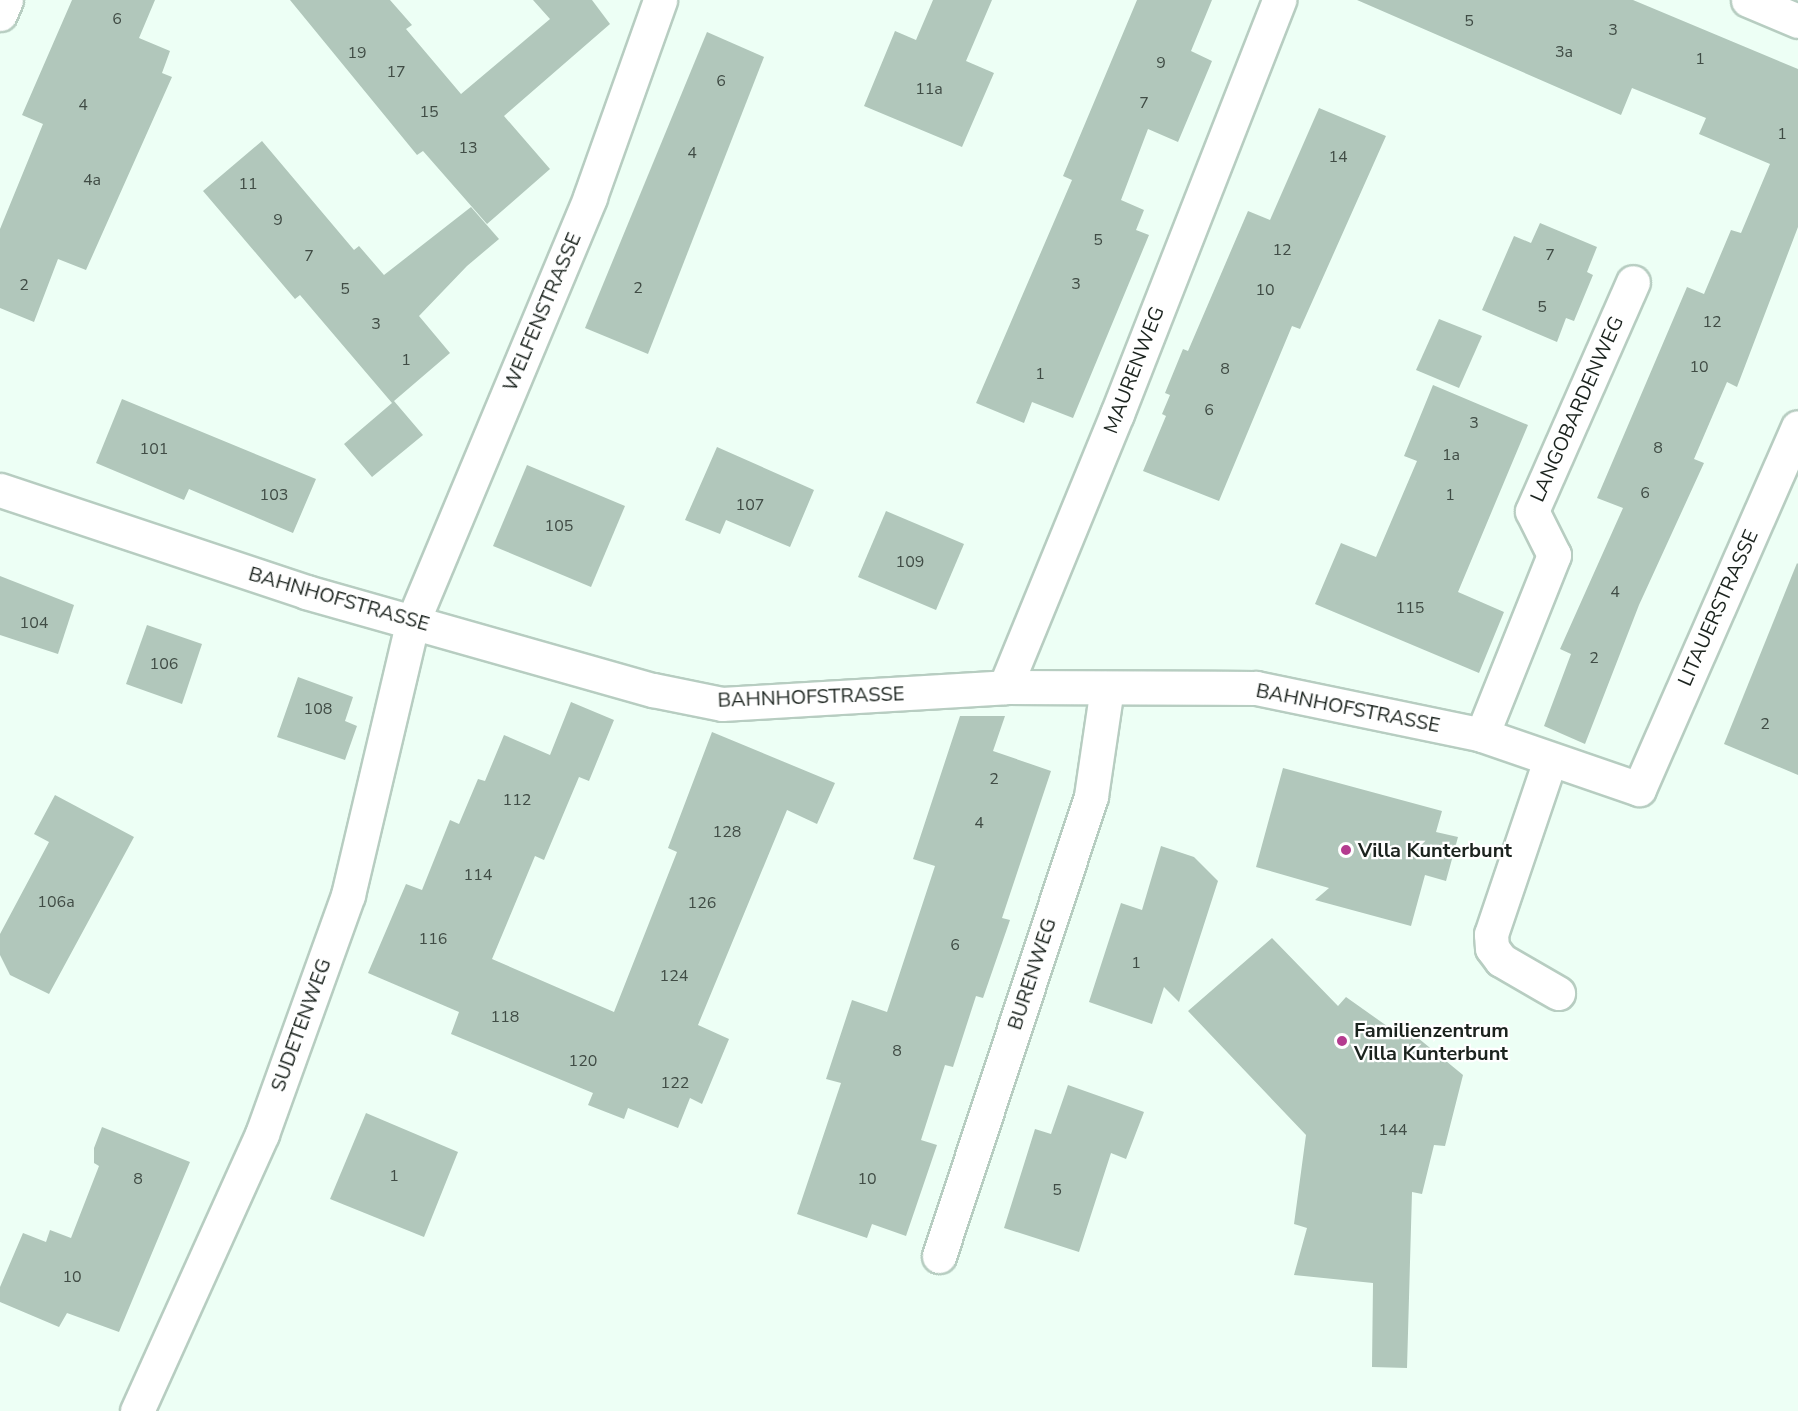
<!DOCTYPE html>
<html>
<head>
<meta charset="utf-8">
<style>
	body { margin:0 }
	#map { position:relative; width:1798px; height:1411px; overflow:hidden; background:#edfff5; font-family:"Nunito Sans",sans-serif }
	div>[style] { position:absolute }
	[style*='--x'] { left:calc(var(--x)*1px); top:calc(var(--y)*1px); width:calc(var(--w)*1px); rotate:calc(var(--a)*1deg) }
	.building>* { inset:0; background:#b1c7bb }
	.roads { filter:drop-shadow(2px 0 #b7cdc1) drop-shadow(-2px 0 #b7cdc1) drop-shadow(0 2px #b7cdc1) drop-shadow(0 -2px #b7cdc1) }
	.minor>* { height:33px; margin:-16.5px; padding:0 16.5px; transform-origin:16.5px; border-radius:16.5px; background:#fff }
	.dots>* { width:16px; height:16px; translate:-50% -50%; box-sizing:border-box; border:3px solid #fff; border-radius:50% }
	span { translate:-50% -50%; white-space:nowrap; text-align:center; line-height:1.15; -webkit-text-stroke:4.5px #fff; paint-order:stroke }
	.number-label { font-size:16px; color:#404c45 }
	.number-label span { -webkit-text-stroke-width:0 }
	.street-label { font-size:20px; color:#1b231e }
	.poi-label { font-size:20px; color:#1b231e; font-weight:700 }
	.left { translate:0 -50%; text-align:left }
</style>
</head>
<body>
<div id="map">
	<div class="building">
		<div style="clip-path:polygon(72px 0,155px 0,139px 38px,170px 51px,162px 73px,172px 77px,86px 270px,58px 259px,34px 322px,0 308px,0 229px,43px 124px,22px 115px)"></div>
		<div style="clip-path:polygon(290px 0,390px 0,412px 25px,406px 29px,461px 94px,550px 19px,533px 0,592px 0,610px 24px,504px 116px,550px 169px,487px 224px,423px 151px,417px 155px)"></div>
		<div style="clip-path:polygon(933px 0,992px 0,966px 61px,994px 73px,962px 147px,864px 106px,895px 31px,916px 40px)"></div>
		<div style="clip-path:polygon(1137px 0,1212px 0,1191px 51px,1212px 61px,1178px 142px,1148px 129px,1121px 200px,1144px 210px,1136px 230px,1149px 235px,1073px 418px,1032px 402px,1024px 423px,976px 403px,1072px 180px,1063px 176px)"></div>
		<div style="clip-path:polygon(1357px 0,1633px 0,1798px 69px,1798px 227px,1737px 387px,1727px 382px,1694px 459px,1704px 463px,1639px 605px,1585px 744px,1544px 726px,1571px 654px,1560px 649px,1623px 508px,1597px 498px,1687px 287px,1704px 294px,1731px 230px,1741px 233px,1770px 164px,1699px 134px,1706px 118px,1632px 88px,1621px 115px)"></div>
		<div style="clip-path:polygon(707px 32px,764px 57px,648px 354px,585px 328px)"></div>
		<div style="clip-path:polygon(1319px 108px,1386px 136px,1300px 329px,1292px 326px,1219px 501px,1143px 471px,1166px 416px,1162px 414px,1170px 395px,1165px 393px,1183px 349px,1188px 351px,1248px 211px,1270px 220px)"></div>
		<div style="clip-path:polygon(262px 141px,354px 250px,359px 246px,384px 275px,471px 207px,499px 239px,467px 266px,419px 316px,450px 353px,394px 401px,423px 435px,372px 477px,344px 444px,392px 403px,300px 295px,295px 299px,203px 191px)"></div>
		<div style="clip-path:polygon(1540px 223px,1597px 247px,1587px 272px,1593px 275px,1574px 321px,1566px 318px,1557px 342px,1482px 310px,1514px 236px,1531px 243px)"></div>
		<div style="clip-path:polygon(1439px 319px,1482px 336px,1459px 388px,1416px 370px)"></div>
		<div style="clip-path:polygon(1433px 385px,1528px 425px,1458px 592px,1504px 612px,1479px 673px,1315px 604px,1341px 543px,1376px 557px,1417px 461px,1404px 456px)"></div>
		<div style="clip-path:polygon(122px 399px,316px 479px,293px 533px,189px 489px,184px 500px,96px 463px)"></div>
		<div style="clip-path:polygon(717px 447px,814px 490px,790px 547px,726px 520px,720px 534px,685px 520px)"></div>
		<div style="clip-path:polygon(527px 465px,625px 506px,591px 587px,493px 546px)"></div>
		<div style="clip-path:polygon(886px 511px,964px 544px,936px 610px,858px 577px)"></div>
		<div style="clip-path:polygon(1797px 563px,1798px 564px,1798px 775px,1724px 744px)"></div>
		<div style="clip-path:polygon(0 576px,74px 605px,58px 654px,0 635px)"></div>
		<div style="clip-path:polygon(147px 625px,202px 644px,182px 704px,126px 684px)"></div>
		<div style="clip-path:polygon(298px 677px,353px 697px,345px 721px,357px 726px,345px 760px,277px 737px)"></div>
		<div style="clip-path:polygon(571px 702px,614px 720px,589px 781px,579px 777px,544px 860px,535px 856px,492px 959px,614px 1012px,677px 852px,668px 848px,712px 732px,835px 783px,817px 824px,787px 810px,698px 1025px,729px 1039px,702px 1104px,690px 1098px,678px 1128px,628px 1108px,624px 1119px,588px 1105px,593px 1093px,451px 1034px,459px 1012px,368px 973px,406px 884px,422px 890px,450px 820px,459px 824px,478px 779px,485px 781px,504px 735px,550px 755px)"></div>
		<div style="clip-path:polygon(960px 716px,1005px 716px,993px 751px,1051px 771px,1002px 918px,1010px 920px,983px 998px,976px 996px,953px 1067px,945px 1065px,921px 1140px,937px 1145px,906px 1236px,872px 1224px,867px 1238px,797px 1214px,841px 1083px,826px 1079px,852px 1000px,887px 1012px,935px 866px,913px 859px)"></div>
		<div style="clip-path:polygon(1283px 768px,1442px 811px,1436px 832px,1458px 837px,1446px 881px,1425px 875px,1411px 926px,1315px 900px,1329px 888px,1256px 867px)"></div>
		<div style="clip-path:polygon(55px 795px,134px 837px,49px 994px,10px 975px,0 955px,0 934px,49px 842px,34px 834px)"></div>
		<div style="clip-path:polygon(1161px 846px,1194px 857px,1218px 881px,1179px 1002px,1164px 987px,1152px 1024px,1089px 1002px,1121px 903px,1142px 910px)"></div>
		<div style="clip-path:polygon(1272px 938px,1338px 1006px,1346px 997px,1394px 1031px,1401px 1024px,1463px 1075px,1445px 1146px,1434px 1145px,1422px 1194px,1412px 1192px,1407px 1368px,1372px 1367px,1373px 1283px,1294px 1275px,1307px 1228px,1294px 1224px,1306px 1135px,1188px 1011px)"></div>
		<div style="clip-path:polygon(1068px 1085px,1144px 1112px,1126px 1159px,1111px 1153px,1079px 1252px,1004px 1228px,1035px 1129px,1051px 1134px)"></div>
		<div style="clip-path:polygon(366px 1113px,458px 1152px,424px 1237px,330px 1199px)"></div>
		<div style="clip-path:polygon(102px 1127px,190px 1162px,119px 1332px,67px 1313px,59px 1327px,0 1302px,0 1287px,23px 1233px,46px 1242px,50px 1230px,71px 1238px,99px 1166px,94px 1163px,94px 1148px)"></div>
	</div>
	<div class="roads">
		<div class="minor">
			<div style="--x:1748;--y:0;--w:54;--a:22.8"></div>
			<div style="--x:0;--y:14;--w:15;--a:-67"></div>
			<div style="--x:0;--y:490;--w:323;--a:18.4"></div>
			<div style="--x:306;--y:592;--w:361;--a:15.8"></div>
			<div style="--x:653;--y:690;--w:70;--a:11.5"></div>
			<div style="--x:722;--y:704;--w:284;--a:-3.4"></div>
			<div style="--x:1005;--y:687;--w:251;--a:0.2"></div>
			<div style="--x:1256;--y:688;--w:231;--a:11.7"></div>
			<div style="--x:1482;--y:735;--w:166;--a:19"></div>
			<div style="--x:1639;--y:789;--w:395;--a:-66.3"></div>
			<div style="--x:1005;--y:687;--w:295;--a:-67.7"></div>
			<div style="--x:1117;--y:414;--w:445;--a:-68.6"></div>
			<div style="--x:1482;--y:735;--w:194;--a:-68.2"></div>
			<div style="--x:1554;--y:555;--w:49;--a:-116.6"></div>
			<div style="--x:1532;--y:511;--w:250;--a:-66.2"></div>
			<div style="--x:1550;--y:760;--w:184;--a:108.7"></div>
			<div style="--x:1491;--y:934;--w:14;--a:86"></div>
			<div style="--x:1492;--y:948;--w:15;--a:53"></div>
			<div style="--x:1501;--y:960;--w:66;--a:30.1"></div>
			<div style="--x:939;--y:1256;--w:484;--a:-71.7"></div>
			<div style="--x:1091;--y:796;--w:109;--a:-81.6"></div>
			<div style="--x:137;--y:1411;--w:304;--a:-65.7"></div>
			<div style="--x:262;--y:1134;--w:254;--a:-70.2"></div>
			<div style="--x:348;--y:895;--w:282;--a:-76.7"></div>
			<div style="--x:413;--y:621;--w:459;--a:-67.3"></div>
			<div style="--x:590;--y:197;--w:209;--a:-70.4"></div>
		</div>
	</div>
	<div class="dots">
		<div style="left:1346px;top:850px;background:#b43b8f"></div>
		<div style="left:1342px;top:1041px;background:#b43b8f"></div>
	</div>
	<div class="number-label">
		<span style="left:117px;top:19px">6</span>
		<span style="left:1469px;top:21px">5</span>
		<span style="left:1613px;top:30px">3</span>
		<span style="left:1564px;top:52px">3a</span>
		<span style="left:357px;top:53px">19</span>
		<span style="left:1700px;top:59px">1</span>
		<span style="left:1161px;top:63px">9</span>
		<span style="left:396px;top:72px">17</span>
		<span style="left:721px;top:81px">6</span>
		<span style="left:929px;top:89px">11a</span>
		<span style="left:1144px;top:103px">7</span>
		<span style="left:83px;top:105px">4</span>
		<span style="left:429px;top:112px">15</span>
		<span style="left:1782px;top:134px">1</span>
		<span style="left:468px;top:148px">13</span>
		<span style="left:692px;top:153px">4</span>
		<span style="left:1338px;top:157px">14</span>
		<span style="left:92px;top:180px">4a</span>
		<span style="left:248px;top:184px">11</span>
		<span style="left:278px;top:220px">9</span>
		<span style="left:1098px;top:240px">5</span>
		<span style="left:1282px;top:250px">12</span>
		<span style="left:1550px;top:255px">7</span>
		<span style="left:309px;top:256px">7</span>
		<span style="left:1076px;top:284px">3</span>
		<span style="left:24px;top:285px">2</span>
		<span style="left:638px;top:288px">2</span>
		<span style="left:345px;top:289px">5</span>
		<span style="left:1265px;top:290px">10</span>
		<span style="left:1542px;top:307px">5</span>
		<span style="left:1712px;top:322px">12</span>
		<span style="left:376px;top:324px">3</span>
		<span style="left:406px;top:360px">1</span>
		<span style="left:1699px;top:367px">10</span>
		<span style="left:1225px;top:369px">8</span>
		<span style="left:1040px;top:374px">1</span>
		<span style="left:1209px;top:410px">6</span>
		<span style="left:1474px;top:423px">3</span>
		<span style="left:1658px;top:448px">8</span>
		<span style="left:154px;top:449px">101</span>
		<span style="left:1451px;top:455px">1a</span>
		<span style="left:1645px;top:493px">6</span>
		<span style="left:274px;top:495px">103</span>
		<span style="left:1450px;top:495px">1</span>
		<span style="left:750px;top:505px">107</span>
		<span style="left:559px;top:526px">105</span>
		<span style="left:910px;top:562px">109</span>
		<span style="left:1615px;top:592px">4</span>
		<span style="left:1410px;top:608px">115</span>
		<span style="left:34px;top:623px">104</span>
		<span style="left:1594px;top:658px">2</span>
		<span style="left:164px;top:664px">106</span>
		<span style="left:318px;top:709px">108</span>
		<span style="left:1765px;top:724px">2</span>
		<span style="left:994px;top:779px">2</span>
		<span style="left:517px;top:800px">112</span>
		<span style="left:979px;top:823px">4</span>
		<span style="left:727px;top:832px">128</span>
		<span style="left:478px;top:875px">114</span>
		<span style="left:56px;top:902px">106a</span>
		<span style="left:702px;top:903px">126</span>
		<span style="left:433px;top:939px">116</span>
		<span style="left:955px;top:945px">6</span>
		<span style="left:1136px;top:963px">1</span>
		<span style="left:674px;top:976px">124</span>
		<span style="left:505px;top:1017px">118</span>
		<span style="left:897px;top:1051px">8</span>
		<span style="left:583px;top:1061px">120</span>
		<span style="left:675px;top:1083px">122</span>
		<span style="left:1393px;top:1130px">144</span>
		<span style="left:394px;top:1176px">1</span>
		<span style="left:138px;top:1179px">8</span>
		<span style="left:867px;top:1179px">10</span>
		<span style="left:1057px;top:1190px">5</span>
		<span style="left:72px;top:1277px">10</span>
	</div>
	<div class="street-label">
		<span style="left:542px;top:312px;rotate:-67deg">WELFENSTRASSE</span>
		<span style="left:1134px;top:370px;rotate:-69deg">MAURENWEG</span>
		<span style="left:1577px;top:409px;rotate:-66deg">LANGOBARDENWEG</span>
		<span style="left:339px;top:599px;rotate:16deg">BAHNHOFSTRASSE</span>
		<span style="left:1718px;top:608px;rotate:-66deg">LITAUERSTRASSE</span>
		<span style="left:811px;top:697px;rotate:-2deg">BAHNHOFSTRASSE</span>
		<span style="left:1348px;top:708px;rotate:11deg">BAHNHOFSTRASSE</span>
		<span style="left:1032px;top:974px;rotate:-72deg">BURENWEG</span>
		<span style="left:301px;top:1025px;rotate:-70deg">SUDETENWEG</span>
	</div>
	<div class="poi-label">
		<span class="left" style="left:1358px;top:850px">Villa Kunterbunt</span>
		<span class="left" style="left:1354px;top:1042px">Familienzentrum<br>Villa Kunterbunt</span>
	</div>
</div>
</body>
</html>
